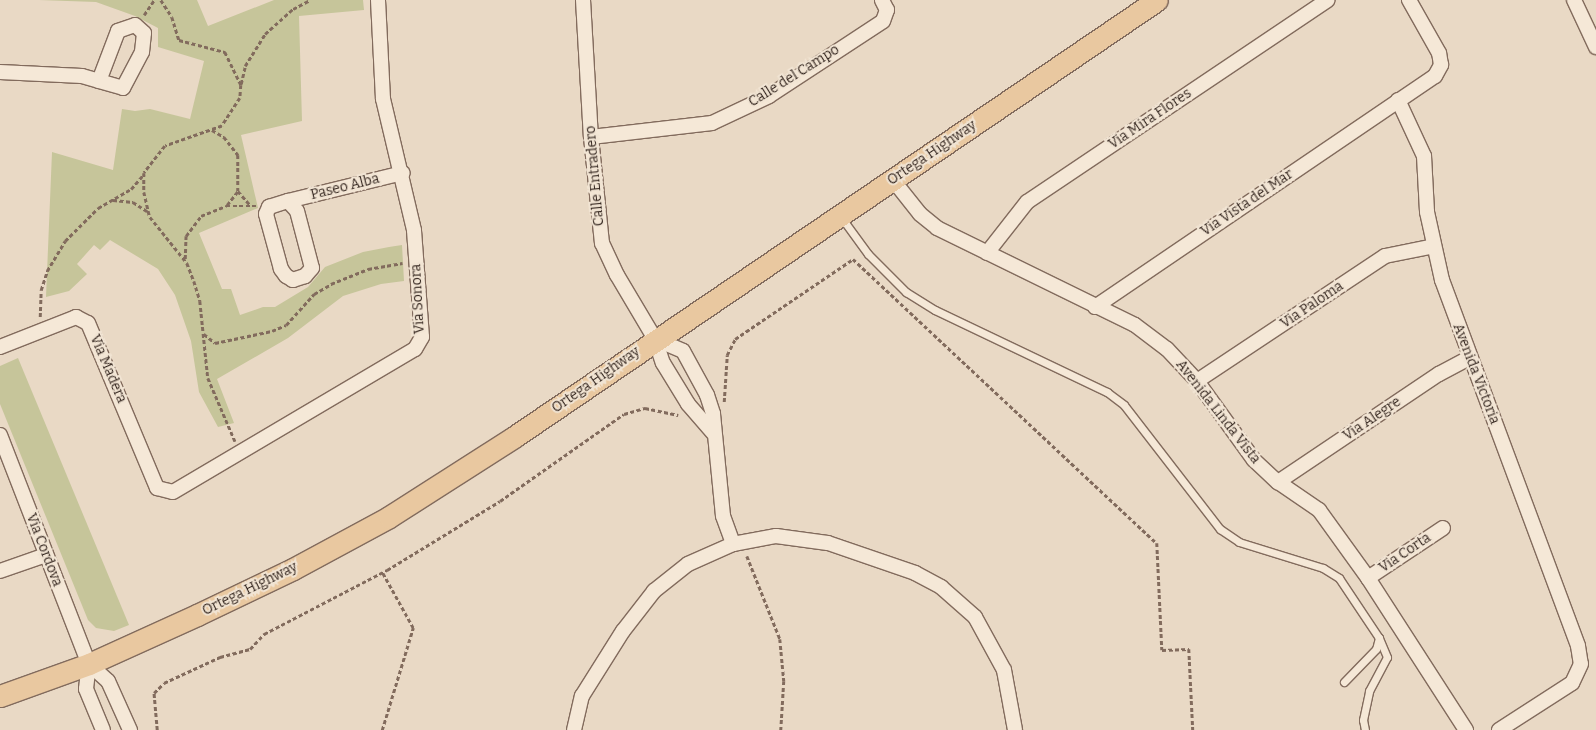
<!DOCTYPE html>
<html>
<head>
<meta charset="utf-8">
<style>
	body { margin:0 }
	#map { position:relative; width:1596px; height:730px; overflow:hidden; background:#e9d9c5; font-family:Bitter,serif }
	div>[style] { position:absolute }
	[style*='--x'] { left:calc(var(--x)*1px); top:calc(var(--y)*1px); width:calc(var(--w)*1px); rotate:calc(var(--a)*1deg) }
	.green>* { inset:0; background:#c6c59a }
	.path>* { height:2.5px; margin-top:-1.25px; transform-origin:0; background:repeating-linear-gradient(90deg,#826b5d 0 4px,transparent 0 6.5px) }
	.roads { filter:drop-shadow(1px 0 #826b5d) drop-shadow(-1px 0 #826b5d) drop-shadow(0 1px #826b5d) drop-shadow(0 -1px #826b5d) }
	.service>* { height:7px; margin:-3.5px; padding:0 3.5px; transform-origin:3.5px; border-radius:3.5px; background:#f5e8d7 }
	.minor>* { height:14px; margin:-7px; padding:0 7px; transform-origin:7px; border-radius:7px; background:#f5e8d7 }
	.primary>* { height:21px; margin:-10.5px; padding:0 10.5px; transform-origin:10.5px; border-radius:10.5px; background:#e9c8a0 }
	span { translate:-50% -50%; white-space:nowrap; text-align:center; line-height:1.15; -webkit-text-stroke:4px #f1e4d3; paint-order:stroke }
	.street-label { font-size:14px; color:#34261f }
</style>
</head>
<body>
<div id="map">
	<div class="green">
		<div style="clip-path:polygon(39px 0,197px 0,208px 26px,274px 0,363px 0,364px 10px,299px 16px,302px 121px,241px 135px,258px 208px,199px 233px,222px 289px,231px 289px,240px 315px,263px 307px,275px 307px,308px 287px,325px 267px,363px 252px,389px 247px,402px 245px,404px 281px,381px 284px,343px 296px,288px 338px,217px 379px,234px 423px,218px 427px,199px 392px,191px 341px,175px 295px,158px 269px,110px 240px,100px 250px,94px 245px,77px 264px,87px 274px,69px 291px,46px 297px,52px 152px,113px 170px,122px 109px,135px 111px,150px 109px,190px 119px,204px 61px,158px 47px,158px 28px,135px 16px,96px 2px)"></div>
		<div style="clip-path:polygon(18px 358px,129px 625px,114px 631px,96px 628px,88px 620px,0 404px,0 366px)"></div>
	</div>
	<div class="path">
		<div style="--x:161;--y:0;--w:20;--a:57"></div>
		<div style="--x:172;--y:17;--w:24;--a:73"></div>
		<div style="--x:179;--y:40;--w:48;--a:14.6"></div>
		<div style="--x:225;--y:52;--w:37;--a:64"></div>
		<div style="--x:241;--y:85;--w:13;--a:94"></div>
		<div style="--x:240;--y:98;--w:33;--a:123"></div>
		<div style="--x:222;--y:126;--w:60;--a:160.7"></div>
		<div style="--x:165;--y:146;--w:34;--a:128"></div>
		<div style="--x:144;--y:173;--w:19;--a:90"></div>
		<div style="--x:144;--y:192;--w:26;--a:77"></div>
		<div style="--x:150;--y:217;--w:59;--a:51.2"></div>
		<div style="--x:187;--y:263;--w:19;--a:69"></div>
		<div style="--x:194;--y:281;--w:21;--a:73"></div>
		<div style="--x:200;--y:301;--w:77;--a:84.1"></div>
		<div style="--x:208;--y:378;--w:69;--a:66.8"></div>
		<div style="--x:144;--y:15;--w:18;--a:-56"></div>
		<div style="--x:241;--y:84;--w:18;--a:-77"></div>
		<div style="--x:245;--y:66;--w:38;--a:-58"></div>
		<div style="--x:265;--y:34;--w:38;--a:-42"></div>
		<div style="--x:293;--y:9;--w:19;--a:-28"></div>
		<div style="--x:212;--y:130;--w:14;--a:30"></div>
		<div style="--x:224;--y:137;--w:23;--a:52"></div>
		<div style="--x:238;--y:155;--w:36;--a:90"></div>
		<div style="--x:238;--y:191;--w:18;--a:49"></div>
		<div style="--x:113;--y:200;--w:20;--a:6"></div>
		<div style="--x:133;--y:202;--w:17;--a:33"></div>
		<div style="--x:227;--y:205;--w:18;--a:-52"></div>
		<div style="--x:185;--y:259;--w:23;--a:-88"></div>
		<div style="--x:186;--y:236;--w:25;--a:-53"></div>
		<div style="--x:201;--y:216;--w:27;--a:-22"></div>
		<div style="--x:226;--y:206;--w:30;--a:0"></div>
		<div style="--x:40;--y:317;--w:27;--a:-88"></div>
		<div style="--x:41;--y:290;--w:20;--a:-72"></div>
		<div style="--x:47;--y:271;--w:35;--a:-59"></div>
		<div style="--x:65;--y:241;--w:47;--a:-45"></div>
		<div style="--x:98;--y:208;--w:38;--a:-30"></div>
		<div style="--x:131;--y:189;--w:20;--a:-49"></div>
		<div style="--x:204;--y:334;--w:14;--a:39"></div>
		<div style="--x:215;--y:343;--w:58;--a:-11.9"></div>
		<div style="--x:272;--y:331;--w:15;--a:-23"></div>
		<div style="--x:286;--y:325;--w:42;--a:-47.9"></div>
		<div style="--x:314;--y:294;--w:20;--a:-30"></div>
		<div style="--x:331;--y:284;--w:40;--a:-22"></div>
		<div style="--x:368;--y:269;--w:35;--a:-10"></div>
		<div style="--x:724;--y:402;--w:47;--a:-86.3"></div>
		<div style="--x:727;--y:355;--w:18;--a:-63"></div>
		<div style="--x:735;--y:339;--w:143;--a:-34.1"></div>
		<div style="--x:853;--y:259;--w:416;--a:43.1"></div>
		<div style="--x:1157;--y:543;--w:107;--a:87.3"></div>
		<div style="--x:1162;--y:650;--w:27;--a:-2"></div>
		<div style="--x:1189;--y:649;--w:81;--a:87.2"></div>
		<div style="--x:747;--y:556;--w:89;--a:68.3"></div>
		<div style="--x:780;--y:639;--w:42;--a:84.6"></div>
		<div style="--x:784;--y:681;--w:49;--a:93.5"></div>
		<div style="--x:157;--y:730;--w:37;--a:-95"></div>
		<div style="--x:154;--y:693;--w:14;--a:-45"></div>
		<div style="--x:164;--y:683;--w:62;--a:-24.9"></div>
		<div style="--x:220;--y:657;--w:31;--a:-15"></div>
		<div style="--x:250;--y:649;--w:21;--a:-47"></div>
		<div style="--x:264;--y:634;--w:139;--a:-27.5"></div>
		<div style="--x:387;--y:570;--w:132;--a:-31.4"></div>
		<div style="--x:500;--y:501;--w:151;--a:-35.1"></div>
		<div style="--x:624;--y:414;--w:22;--a:-16"></div>
		<div style="--x:645;--y:408;--w:34;--a:12"></div>
		<div style="--x:382;--y:730;--w:107;--a:-73.1"></div>
		<div style="--x:413;--y:628;--w:64;--a:-119"></div>
	</div>
	<div class="roads">
		<div class="service">
			<div style="--x:841;--y:217;--w:46;--a:53.9"></div>
			<div style="--x:868;--y:254;--w:54;--a:45"></div>
			<div style="--x:906;--y:292;--w:34;--a:32"></div>
			<div style="--x:935;--y:310;--w:191;--a:25.5"></div>
			<div style="--x:1107;--y:392;--w:21;--a:37"></div>
			<div style="--x:1124;--y:405;--w:157;--a:52.3"></div>
			<div style="--x:1220;--y:529;--w:23;--a:34"></div>
			<div style="--x:1239;--y:542;--w:88;--a:17.2"></div>
			<div style="--x:1323;--y:568;--w:19;--a:32"></div>
			<div style="--x:1339;--y:578;--w:72;--a:56.3"></div>
			<div style="--x:1379;--y:638;--w:11;--a:105"></div>
			<div style="--x:1376;--y:649;--w:46;--a:134.1"></div>
			<div style="--x:1365;--y:730;--w:10;--a:-101"></div>
			<div style="--x:1363;--y:720;--w:30;--a:-78"></div>
			<div style="--x:1369;--y:691;--w:38;--a:-62"></div>
			<div style="--x:1387;--y:657;--w:21;--a:-113"></div>
		</div>
		<div class="minor">
			<div style="--x:583;--y:0;--w:137;--a:86.7"></div>
			<div style="--x:591;--y:137;--w:107;--a:84.1"></div>
			<div style="--x:602;--y:243;--w:35;--a:65"></div>
			<div style="--x:617;--y:275;--w:74;--a:59.3"></div>
			<div style="--x:655;--y:339;--w:25;--a:72"></div>
			<div style="--x:663;--y:363;--w:48;--a:58.6"></div>
			<div style="--x:688;--y:404;--w:38;--a:49"></div>
			<div style="--x:1574;--y:0;--w:52;--a:64.9"></div>
			<div style="--x:0;--y:72;--w:82;--a:2.8"></div>
			<div style="--x:82;--y:76;--w:18;--a:16"></div>
			<div style="--x:99;--y:81;--w:25;--a:16"></div>
			<div style="--x:123;--y:88;--w:41;--a:-62.2"></div>
			<div style="--x:142;--y:52;--w:19;--a:-84"></div>
			<div style="--x:144;--y:33;--w:12;--a:-138"></div>
			<div style="--x:135;--y:25;--w:18;--a:161"></div>
			<div style="--x:118;--y:31;--w:53;--a:110.8"></div>
			<div style="--x:1398;--y:100;--w:62;--a:65.1"></div>
			<div style="--x:1424;--y:156;--w:56;--a:86.9"></div>
			<div style="--x:1427;--y:212;--w:70;--a:77.6"></div>
			<div style="--x:1442;--y:280;--w:390;--a:69.6"></div>
			<div style="--x:1578;--y:646;--w:18;--a:81"></div>
			<div style="--x:1581;--y:664;--w:21;--a:115"></div>
			<div style="--x:1572;--y:683;--w:87;--a:147.2"></div>
			<div style="--x:591;--y:137;--w:122;--a:-6.6"></div>
			<div style="--x:712;--y:123;--w:63;--a:-25.3"></div>
			<div style="--x:769;--y:96;--w:136;--a:-33.3"></div>
			<div style="--x:883;--y:21;--w:12;--a:-70"></div>
			<div style="--x:887;--y:10;--w:11;--a:-117"></div>
			<div style="--x:893;--y:180;--w:43;--a:51.5"></div>
			<div style="--x:920;--y:214;--w:22;--a:39"></div>
			<div style="--x:937;--y:228;--w:220;--a:26.1"></div>
			<div style="--x:1135;--y:325;--w:40;--a:37"></div>
			<div style="--x:1167;--y:349;--w:44;--a:46.8"></div>
			<div style="--x:1197;--y:381;--w:97;--a:54.2"></div>
			<div style="--x:1254;--y:460;--w:33;--a:43"></div>
			<div style="--x:1278;--y:482;--w:50;--a:34.3"></div>
			<div style="--x:1319;--y:510;--w:84;--a:54.2"></div>
			<div style="--x:1368;--y:578;--w:181;--a:57.2"></div>
			<div style="--x:288;--y:201;--w:13;--a:48"></div>
			<div style="--x:297;--y:211;--w:59;--a:75.3"></div>
			<div style="--x:312;--y:268;--w:11;--a:131"></div>
			<div style="--x:305;--y:276;--w:13;--a:162"></div>
			<div style="--x:293;--y:280;--w:8;--a:-150"></div>
			<div style="--x:286;--y:276;--w:9;--a:-126"></div>
			<div style="--x:281;--y:269;--w:57;--a:-105.3"></div>
			<div style="--x:266;--y:214;--w:8;--a:-67"></div>
			<div style="--x:269;--y:207;--w:20;--a:-18"></div>
			<div style="--x:288;--y:201;--w:118;--a:-13.7"></div>
			<div style="--x:987;--y:253;--w:65;--a:-51.9"></div>
			<div style="--x:1027;--y:202;--w:362;--a:-33.9"></div>
			<div style="--x:1095;--y:307;--w:411;--a:-34.2"></div>
			<div style="--x:1435;--y:76;--w:13;--a:-61"></div>
			<div style="--x:1441;--y:65;--w:12;--a:-99"></div>
			<div style="--x:1439;--y:53;--w:61;--a:-119.5"></div>
			<div style="--x:655;--y:339;--w:30;--a:23"></div>
			<div style="--x:683;--y:351;--w:50;--a:61.4"></div>
			<div style="--x:707;--y:395;--w:20;--a:72"></div>
			<div style="--x:713;--y:414;--w:102;--a:84.4"></div>
			<div style="--x:723;--y:516;--w:30;--a:70"></div>
			<div style="--x:0;--y:347;--w:82;--a:-21.5"></div>
			<div style="--x:76;--y:317;--w:13;--a:27"></div>
			<div style="--x:88;--y:323;--w:179;--a:67.3"></div>
			<div style="--x:157;--y:488;--w:16;--a:14"></div>
			<div style="--x:173;--y:492;--w:281;--a:-30.6"></div>
			<div style="--x:415;--y:349;--w:14;--a:-60"></div>
			<div style="--x:422;--y:337;--w:107;--a:-94.3"></div>
			<div style="--x:414;--y:230;--w:135;--a:-103.3"></div>
			<div style="--x:383;--y:99;--w:99;--a:-92.9"></div>
			<div style="--x:1197;--y:381;--w:226;--a:-33.6"></div>
			<div style="--x:1385;--y:256;--w:50;--a:-11.5"></div>
			<div style="--x:0;--y:435;--w:246;--a:68.8"></div>
			<div style="--x:89;--y:664;--w:25;--a:42"></div>
			<div style="--x:108;--y:681;--w:54;--a:65.8"></div>
			<div style="--x:1278;--y:482;--w:194;--a:-33.9"></div>
			<div style="--x:1439;--y:374;--w:34;--a:-28"></div>
			<div style="--x:0;--y:571;--w:49;--a:-19.2"></div>
			<div style="--x:1368;--y:578;--w:90;--a:-33.7"></div>
			<div style="--x:89;--y:664;--w:25;--a:97"></div>
			<div style="--x:86;--y:689;--w:44;--a:67.5"></div>
			<div style="--x:574;--y:730;--w:35;--a:-77"></div>
			<div style="--x:582;--y:696;--w:77;--a:-57.8"></div>
			<div style="--x:623;--y:631;--w:51;--a:-52.2"></div>
			<div style="--x:654;--y:591;--w:43;--a:-38.5"></div>
			<div style="--x:688;--y:564;--w:49;--a:-24"></div>
			<div style="--x:733;--y:544;--w:44;--a:-10.5"></div>
			<div style="--x:776;--y:536;--w:52;--a:7.7"></div>
			<div style="--x:828;--y:543;--w:92;--a:19"></div>
			<div style="--x:915;--y:573;--w:30;--a:28"></div>
			<div style="--x:941;--y:587;--w:45;--a:41.4"></div>
			<div style="--x:975;--y:617;--w:60;--a:61.3"></div>
			<div style="--x:1004;--y:670;--w:61;--a:79.6"></div>
		</div>
		<div class="primary">
			<div style="--x:0;--y:696;--w:95;--a:-19.8"></div>
			<div style="--x:89;--y:664;--w:119;--a:-24.4"></div>
			<div style="--x:197;--y:615;--w:106;--a:-25.6"></div>
			<div style="--x:293;--y:569;--w:109;--a:-28.4"></div>
			<div style="--x:389;--y:517;--w:148;--a:-32.6"></div>
			<div style="--x:514;--y:437;--w:777;--a:-34.2"></div>
		</div>
	</div>
	<div class="street-label">
		<span style="left:794px;top:76px;rotate:-32deg">Calle del Campo</span>
		<span style="left:1150px;top:119px;rotate:-34deg">Via Mira Flores</span>
		<span style="left:932px;top:153px;rotate:-34deg">Ortega Highway</span>
		<span style="left:595px;top:176px;rotate:-95deg">Calle Entradero</span>
		<span style="left:345px;top:187px;rotate:-14deg">Paseo Alba</span>
		<span style="left:1247px;top:203px;rotate:-34deg">Via Vista del Mar</span>
		<span style="left:418px;top:299px;rotate:-93deg">Via Sonora</span>
		<span style="left:1312px;top:305px;rotate:-34deg">Via Paloma</span>
		<span style="left:108px;top:369px;rotate:67deg">Via Madera</span>
		<span style="left:1476px;top:374px;rotate:69deg">Avenida Victoria</span>
		<span style="left:596px;top:380px;rotate:-35deg">Ortega Highway</span>
		<span style="left:1218px;top:412px;rotate:52deg">Avenida Linda Vista</span>
		<span style="left:1372px;top:419px;rotate:-34deg">Via Alegre</span>
		<span style="left:44px;top:550px;rotate:69deg">Via Cordova</span>
		<span style="left:1405px;top:553px;rotate:-34deg">Via Corta</span>
		<span style="left:250px;top:589px;rotate:-26deg">Ortega Highway</span>
	</div>
</div>
</body>
</html>
